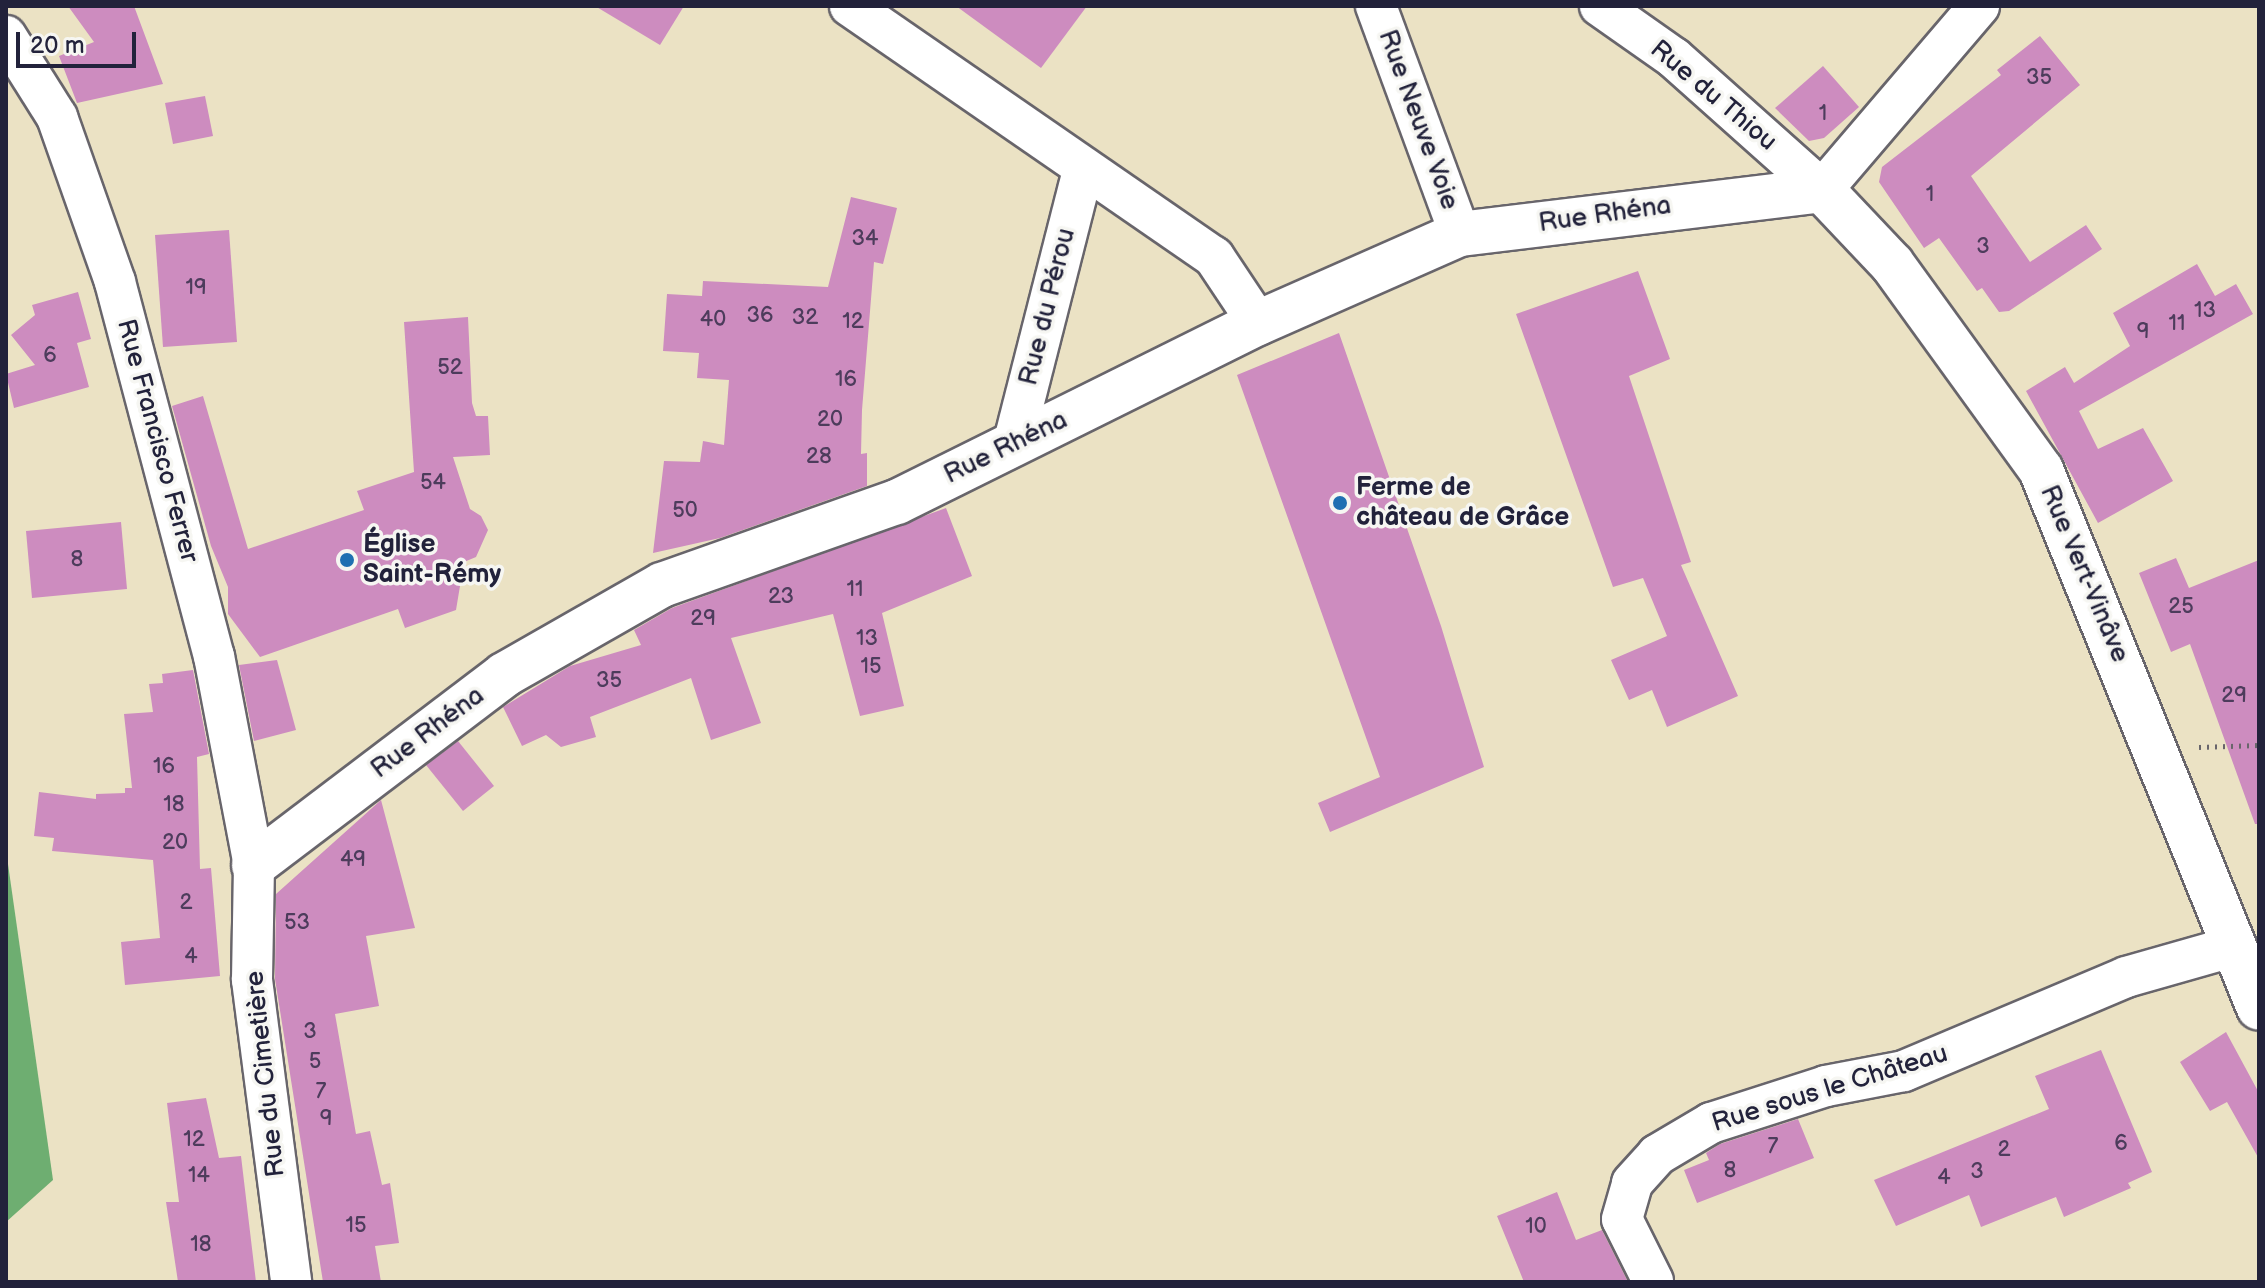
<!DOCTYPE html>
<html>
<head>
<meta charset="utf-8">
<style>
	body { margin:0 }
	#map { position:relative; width:2265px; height:1288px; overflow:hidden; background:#ebe2c4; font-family:"Balsamiq Sans",sans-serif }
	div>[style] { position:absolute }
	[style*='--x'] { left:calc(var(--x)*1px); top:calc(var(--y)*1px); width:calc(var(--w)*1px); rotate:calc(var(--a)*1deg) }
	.forest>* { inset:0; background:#6eae71 }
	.building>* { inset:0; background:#cd8cbf }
	.path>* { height:5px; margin-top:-2.5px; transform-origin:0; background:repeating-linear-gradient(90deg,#68656b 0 2px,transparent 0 8px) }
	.roads { filter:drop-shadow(2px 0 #68656b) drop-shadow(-2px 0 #68656b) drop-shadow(0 2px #68656b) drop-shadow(0 -2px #68656b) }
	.minor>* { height:40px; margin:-20px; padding:0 20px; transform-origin:20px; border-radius:20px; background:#fff }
	.tertiary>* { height:44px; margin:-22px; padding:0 22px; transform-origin:22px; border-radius:22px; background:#fff }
	.dots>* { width:22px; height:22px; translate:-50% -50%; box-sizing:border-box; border:4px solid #f6f6f2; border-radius:50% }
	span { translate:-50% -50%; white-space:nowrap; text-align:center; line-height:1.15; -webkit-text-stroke:7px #f6f6f2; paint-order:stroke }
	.number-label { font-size:22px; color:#4d3c5c }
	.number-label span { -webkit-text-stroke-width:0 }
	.street-label { font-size:26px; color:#22223b }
	.poi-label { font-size:26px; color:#22223b; font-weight:700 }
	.left { translate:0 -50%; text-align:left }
	.frame { position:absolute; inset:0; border:8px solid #22223b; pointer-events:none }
	.scale { position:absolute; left:16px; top:32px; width:120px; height:36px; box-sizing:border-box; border:4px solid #22223b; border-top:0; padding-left:10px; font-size:24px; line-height:28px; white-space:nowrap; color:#22223b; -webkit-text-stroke:6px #f6f6f2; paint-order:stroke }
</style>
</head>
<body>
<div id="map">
	<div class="forest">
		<div style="clip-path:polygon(6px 850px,53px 1180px,6px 1222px)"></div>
	</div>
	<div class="building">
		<div style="clip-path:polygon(68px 6px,134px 6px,163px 84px,77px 103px,59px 56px,94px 42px)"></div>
		<div style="clip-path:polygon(595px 6px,684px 6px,660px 45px)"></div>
		<div style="clip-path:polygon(956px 6px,1087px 6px,1041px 68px)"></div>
		<div style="clip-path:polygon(2040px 36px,2080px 85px,1971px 176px,2030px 262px,2086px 225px,2102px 249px,2009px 311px,1999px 312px,1982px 288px,1977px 291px,1939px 238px,1924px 248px,1879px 182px,1882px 167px,2001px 75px,1997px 70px)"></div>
		<div style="clip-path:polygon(1823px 66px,1859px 107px,1824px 138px,1809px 141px,1775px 108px)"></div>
		<div style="clip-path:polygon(205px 96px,213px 136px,173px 144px,165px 103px)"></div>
		<div style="clip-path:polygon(851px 197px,897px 208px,883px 264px,874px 262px,862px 410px,861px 454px,867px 453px,867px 486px,720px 538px,653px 553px,664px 461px,700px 462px,703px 441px,724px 445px,729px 380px,697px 378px,699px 353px,663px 351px,667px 294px,702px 296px,703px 281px,828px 287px)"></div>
		<div style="clip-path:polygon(229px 230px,237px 342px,163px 347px,155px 235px)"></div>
		<div style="clip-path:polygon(2197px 264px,2215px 296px,2236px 284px,2253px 314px,2079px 411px,2098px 449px,2143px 428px,2173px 481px,2098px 523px,2026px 391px,2065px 367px,2074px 383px,2130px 346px,2113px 313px)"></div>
		<div style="clip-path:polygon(1638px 271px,1670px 359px,1629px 376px,1691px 562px,1681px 565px,1738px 696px,1667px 727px,1652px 690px,1629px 700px,1611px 660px,1667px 636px,1643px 578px,1613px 587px,1516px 314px)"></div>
		<div style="clip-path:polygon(78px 292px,91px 339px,77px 343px,89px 387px,14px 408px,6px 374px,35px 365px,11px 335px,35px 315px,32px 305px)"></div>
		<div style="clip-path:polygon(468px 317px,472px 403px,476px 416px,488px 416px,490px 455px,453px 457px,470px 509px,481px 516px,488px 530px,476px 557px,464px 562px,456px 610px,405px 628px,398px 609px,260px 657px,228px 614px,228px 587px,211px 546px,172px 406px,203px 396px,248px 549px,364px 510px,357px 491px,414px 472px,404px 322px)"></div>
		<div style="clip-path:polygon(1339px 333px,1441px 626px,1484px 767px,1330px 832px,1318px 803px,1380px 777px,1237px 375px)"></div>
		<div style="clip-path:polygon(946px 508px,972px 576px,882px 613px,904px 706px,860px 716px,833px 614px,731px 638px,761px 723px,711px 740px,691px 678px,590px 717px,596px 737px,561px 747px,546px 735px,522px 746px,503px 707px,570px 666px,641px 645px,634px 630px,672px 608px)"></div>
		<div style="clip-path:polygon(121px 522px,127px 589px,32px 598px,26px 531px)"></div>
		<div style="clip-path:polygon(2176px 558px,2189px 588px,2259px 560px,2259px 824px,2255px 824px,2190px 644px,2171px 652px,2139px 573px)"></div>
		<div style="clip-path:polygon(277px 660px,296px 730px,254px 741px,239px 665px)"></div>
		<div style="clip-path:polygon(193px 670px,209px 754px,197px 757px,200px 869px,211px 868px,220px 976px,125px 985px,121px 942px,160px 938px,153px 860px,52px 851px,54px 838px,34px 836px,39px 792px,96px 799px,96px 794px,125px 793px,125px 788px,132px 788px,124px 714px,153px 712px,149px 684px,163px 683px,162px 674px)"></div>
		<div style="clip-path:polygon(458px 741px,494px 786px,463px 811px,426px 765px)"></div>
		<div style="clip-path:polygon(381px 800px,415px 928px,366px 936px,379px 1006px,335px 1014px,356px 1134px,370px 1131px,382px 1185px,390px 1183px,399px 1243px,375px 1246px,381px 1282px,323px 1282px,275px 979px,276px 894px)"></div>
		<div style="clip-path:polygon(2226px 1032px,2259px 1093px,2259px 1159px,2227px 1102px,2210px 1111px,2180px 1062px)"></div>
		<div style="clip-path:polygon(2101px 1050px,2152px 1172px,2128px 1183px,2131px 1188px,2064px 1217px,2056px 1197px,1981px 1227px,1969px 1195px,1896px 1226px,1874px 1180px,2049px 1109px,2035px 1076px)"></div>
		<div style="clip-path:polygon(206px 1098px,219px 1158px,241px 1156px,256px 1282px,178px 1282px,166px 1202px,179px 1202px,167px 1103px)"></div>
		<div style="clip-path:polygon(1798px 1119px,1814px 1158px,1697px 1203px,1684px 1170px,1709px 1160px,1706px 1153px,1720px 1144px)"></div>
		<div style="clip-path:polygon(1557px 1192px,1576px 1240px,1602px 1230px,1628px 1282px,1524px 1282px,1497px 1216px)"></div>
	</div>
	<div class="path">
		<div style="--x:2199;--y:747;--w:60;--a:-1.9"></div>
	</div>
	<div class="roads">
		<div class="minor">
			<div style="--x:850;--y:6;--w:442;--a:34.6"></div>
			<div style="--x:1214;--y:257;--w:79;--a:56.3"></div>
			<div style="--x:1376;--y:6;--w:243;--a:69.8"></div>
			<div style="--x:1600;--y:6;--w:90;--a:35.1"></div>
			<div style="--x:1674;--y:58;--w:198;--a:41.7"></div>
			<div style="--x:1822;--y:190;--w:242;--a:-49.5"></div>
			<div style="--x:6;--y:36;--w:96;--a:57.8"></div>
			<div style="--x:57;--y:117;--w:175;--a:70.6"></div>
			<div style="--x:115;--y:282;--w:387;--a:75.2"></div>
			<div style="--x:214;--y:656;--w:213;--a:79.2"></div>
			<div style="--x:254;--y:865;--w:115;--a:91"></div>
			<div style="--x:252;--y:980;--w:305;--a:82.6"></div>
			<div style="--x:1013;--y:445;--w:284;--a:-75.7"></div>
			<div style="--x:1653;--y:1281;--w:69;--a:-116.6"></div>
			<div style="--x:1622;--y:1219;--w:37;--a:-74"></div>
			<div style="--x:1632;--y:1183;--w:38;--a:-48"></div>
			<div style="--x:1657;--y:1155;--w:63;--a:-30.7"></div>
			<div style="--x:1711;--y:1123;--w:121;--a:-17.8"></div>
			<div style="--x:1826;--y:1086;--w:79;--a:-10.9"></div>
			<div style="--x:1904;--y:1071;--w:241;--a:-22.9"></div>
			<div style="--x:2126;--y:977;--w:109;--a:-15.9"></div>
		</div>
		<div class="tertiary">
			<div style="--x:254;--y:865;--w:314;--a:-37.2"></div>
			<div style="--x:504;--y:675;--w:182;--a:-29.7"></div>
			<div style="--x:662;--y:585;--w:249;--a:-19.5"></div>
			<div style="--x:897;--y:502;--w:403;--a:-26.4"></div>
			<div style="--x:1258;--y:323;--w:221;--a:-23.8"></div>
			<div style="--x:1460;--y:234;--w:365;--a:-6.9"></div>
			<div style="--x:1822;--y:190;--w:102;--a:46.6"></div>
			<div style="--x:1892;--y:264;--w:254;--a:54.1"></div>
			<div style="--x:2041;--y:470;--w:580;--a:67.94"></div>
		</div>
	</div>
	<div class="dots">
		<div style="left:1340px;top:503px;background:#1f6fb2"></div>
		<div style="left:347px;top:560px;background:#1f6fb2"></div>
	</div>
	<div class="number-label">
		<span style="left:2039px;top:78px">35</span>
		<span style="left:1823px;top:114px">1</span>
		<span style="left:1930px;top:195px">1</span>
		<span style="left:865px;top:239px">34</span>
		<span style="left:1983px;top:247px">3</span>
		<span style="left:196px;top:288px">19</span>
		<span style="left:2205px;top:311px">13</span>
		<span style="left:760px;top:316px">36</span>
		<span style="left:805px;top:318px">32</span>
		<span style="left:713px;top:320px">40</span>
		<span style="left:853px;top:322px">12</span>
		<span style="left:2177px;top:324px">11</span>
		<span style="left:2143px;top:332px">9</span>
		<span style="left:50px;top:356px">6</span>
		<span style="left:450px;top:368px">52</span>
		<span style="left:846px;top:380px">16</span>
		<span style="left:830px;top:420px">20</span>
		<span style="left:819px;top:457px">28</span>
		<span style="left:433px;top:483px">54</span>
		<span style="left:685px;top:511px">50</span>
		<span style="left:77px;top:560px">8</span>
		<span style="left:855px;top:590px">11</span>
		<span style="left:781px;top:597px">23</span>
		<span style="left:2181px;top:607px">25</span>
		<span style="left:703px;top:619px">29</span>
		<span style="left:867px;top:639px">13</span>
		<span style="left:871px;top:667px">15</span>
		<span style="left:609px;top:681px">35</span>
		<span style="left:2234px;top:696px">29</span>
		<span style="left:164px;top:767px">16</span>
		<span style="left:174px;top:805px">18</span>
		<span style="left:175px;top:843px">20</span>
		<span style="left:353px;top:860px">49</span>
		<span style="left:186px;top:903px">2</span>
		<span style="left:297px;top:923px">53</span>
		<span style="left:191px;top:957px">4</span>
		<span style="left:310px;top:1032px">3</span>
		<span style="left:315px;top:1062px">5</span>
		<span style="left:321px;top:1092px">7</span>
		<span style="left:326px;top:1119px">9</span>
		<span style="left:194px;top:1140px">12</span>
		<span style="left:2121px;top:1144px">6</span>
		<span style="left:1773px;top:1147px">7</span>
		<span style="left:2004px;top:1150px">2</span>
		<span style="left:1730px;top:1171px">8</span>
		<span style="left:1977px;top:1172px">3</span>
		<span style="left:199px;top:1176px">14</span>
		<span style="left:1944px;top:1178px">4</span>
		<span style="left:356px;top:1226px">15</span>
		<span style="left:1536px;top:1227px">10</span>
		<span style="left:201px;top:1245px">18</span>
	</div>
	<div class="street-label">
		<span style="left:1713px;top:96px;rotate:40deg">Rue du Thiou</span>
		<span style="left:1418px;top:120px;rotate:70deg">Rue Neuve Voie</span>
		<span style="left:1605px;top:215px;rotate:-8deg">Rue Rhéna</span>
		<span style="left:1048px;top:307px;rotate:-76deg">Rue du Pérou</span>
		<span style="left:157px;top:441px;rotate:75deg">Rue Francisco Ferrer</span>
		<span style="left:1006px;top:448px;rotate:-26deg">Rue Rhéna</span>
		<span style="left:2084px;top:574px;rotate:67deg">Rue Vert-Vinâve</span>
		<span style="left:428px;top:733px;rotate:-37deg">Rue Rhéna</span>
		<span style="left:266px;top:1074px;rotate:-96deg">Rue du Cimetière</span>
		<span style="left:1830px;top:1089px;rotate:-17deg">Rue sous le Château</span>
	</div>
	<div class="poi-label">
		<span class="left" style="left:1356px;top:503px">Ferme de<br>château de Grâce</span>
		<span class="left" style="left:363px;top:560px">Église<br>Saint-Rémy</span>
	</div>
	<div class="frame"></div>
	<div class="scale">20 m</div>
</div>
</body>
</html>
